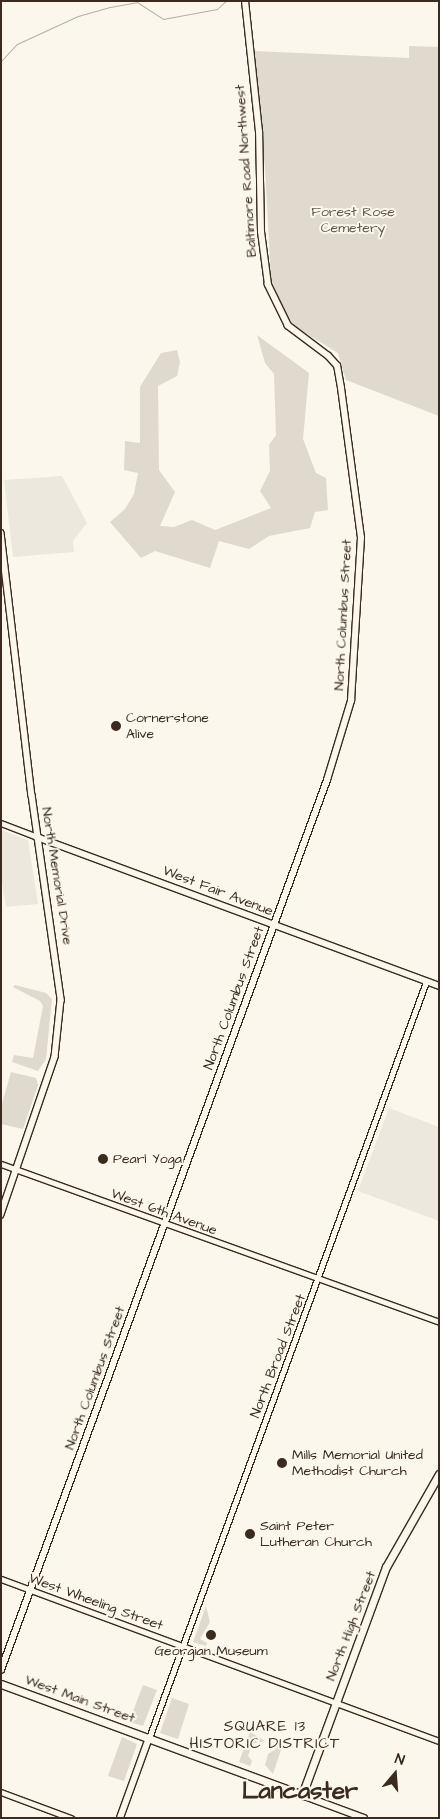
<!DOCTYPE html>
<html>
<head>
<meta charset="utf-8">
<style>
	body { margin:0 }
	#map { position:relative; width:440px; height:1819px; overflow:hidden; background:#fbf7ec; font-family:"Architects Daughter",sans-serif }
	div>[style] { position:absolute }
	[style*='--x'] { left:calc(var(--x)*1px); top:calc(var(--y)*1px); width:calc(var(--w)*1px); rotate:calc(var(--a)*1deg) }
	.built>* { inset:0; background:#ede8dd }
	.green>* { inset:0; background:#dfd9ce }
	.stream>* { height:1px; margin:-0.5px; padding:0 0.5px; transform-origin:0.5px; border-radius:0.5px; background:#b6aea2 }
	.roads { filter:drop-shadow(1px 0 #3b2a1e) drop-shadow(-1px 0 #3b2a1e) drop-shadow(0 1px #3b2a1e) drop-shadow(0 -1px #3b2a1e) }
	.minor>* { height:4.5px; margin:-2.25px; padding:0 2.25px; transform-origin:2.25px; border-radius:2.25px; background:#fbf7ec }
	.major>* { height:5.5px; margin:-2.75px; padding:0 2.75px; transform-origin:2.75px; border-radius:2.75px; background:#fbf7ec }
	.highway>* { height:7px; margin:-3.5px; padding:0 3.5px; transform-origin:3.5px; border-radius:3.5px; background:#fbf7ec }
	.dots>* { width:14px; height:14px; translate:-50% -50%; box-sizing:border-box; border:2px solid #fbf7ec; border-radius:50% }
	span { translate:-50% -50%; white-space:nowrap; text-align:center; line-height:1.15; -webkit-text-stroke:4px #fbf7ec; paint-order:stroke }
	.street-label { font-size:14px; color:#3b2a1e }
	.park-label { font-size:14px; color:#64564a }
	.poi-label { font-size:14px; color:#3b2a1e }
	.left { translate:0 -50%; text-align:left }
	.neighbourhood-label { font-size:15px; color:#3b2a1e; letter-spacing:1px }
	.town-label { font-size:24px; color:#3b2a1e; font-weight:700 }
	.frame { position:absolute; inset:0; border:2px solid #3b2a1e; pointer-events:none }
	.north { position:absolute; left:370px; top:1749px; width:50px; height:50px; -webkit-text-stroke:4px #fbf7ec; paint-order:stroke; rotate:18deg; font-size:14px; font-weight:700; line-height:20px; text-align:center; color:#3b2a1e }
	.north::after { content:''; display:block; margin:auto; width:18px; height:22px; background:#3b2a1e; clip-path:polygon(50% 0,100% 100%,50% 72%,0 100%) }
</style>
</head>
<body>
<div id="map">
	<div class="built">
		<div style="clip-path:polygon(62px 476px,87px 523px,73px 541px,74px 552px,13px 557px,4px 480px)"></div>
		<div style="clip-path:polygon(1px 830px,28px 840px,38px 904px,6px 907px,1px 877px)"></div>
		<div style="clip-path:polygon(389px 1108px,439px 1127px,439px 1221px,358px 1191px)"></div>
	</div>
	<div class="green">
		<div style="clip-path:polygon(409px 46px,439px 47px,439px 416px,346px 380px,338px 353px,296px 327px,287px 316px,271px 280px,265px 168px,254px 51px,409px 58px)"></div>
		<div style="clip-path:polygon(257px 335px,309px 373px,303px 439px,316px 473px,326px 478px,328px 510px,315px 512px,310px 528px,269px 536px,249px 549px,219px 541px,210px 568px,155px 551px,141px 558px,110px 522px,125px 509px,134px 494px,138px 473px,124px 470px,125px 441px,140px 443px,140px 387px,161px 353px,177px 350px,180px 362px,177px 376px,158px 386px,159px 470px,175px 492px,160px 526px,174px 527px,192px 520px,215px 530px,271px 508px,260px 491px,270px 471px,269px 445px,276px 435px,274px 374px,265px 363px)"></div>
		<div style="clip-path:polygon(15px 985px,46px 993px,52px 999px,46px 1059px,38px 1071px,12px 1062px,14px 1055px,33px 1058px,43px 1006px,40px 1001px,13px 987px)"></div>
		<div style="clip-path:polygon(11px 1072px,36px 1078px,38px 1085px,23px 1129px,1px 1124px,1px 1107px)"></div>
		<div style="clip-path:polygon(206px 1606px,210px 1622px,200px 1639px,207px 1643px,206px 1646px,193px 1642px)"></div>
		<div style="clip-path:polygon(143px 1685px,157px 1690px,143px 1726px,129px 1722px)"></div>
		<div style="clip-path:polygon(172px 1698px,189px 1704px,178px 1739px,160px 1733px)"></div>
		<div style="clip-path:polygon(250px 1732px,265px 1741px,252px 1744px,248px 1756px,252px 1761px,250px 1766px,239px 1762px)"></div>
		<div style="clip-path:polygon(122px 1737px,137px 1744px,124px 1781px,108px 1776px)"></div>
		<div style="clip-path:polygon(270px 1743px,282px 1747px,273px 1774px,265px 1765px,268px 1754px,279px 1747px)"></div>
	</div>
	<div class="stream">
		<div style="--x:1;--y:61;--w:23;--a:-47"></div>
		<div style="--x:17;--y:44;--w:67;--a:-24.7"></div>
		<div style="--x:78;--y:16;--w:33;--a:-16"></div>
		<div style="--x:110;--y:7;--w:27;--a:-10"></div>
		<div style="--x:137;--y:2;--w:31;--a:33"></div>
		<div style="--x:163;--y:19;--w:55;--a:-10.5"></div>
		<div style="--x:217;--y:9;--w:12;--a:-42"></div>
	</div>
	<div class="roads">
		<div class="minor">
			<div style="--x:1;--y:823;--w:39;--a:21"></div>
			<div style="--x:1;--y:1164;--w:466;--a:19.8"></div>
			<div style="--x:1;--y:1579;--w:467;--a:20.3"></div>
			<div style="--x:149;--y:1738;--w:805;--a:-69.88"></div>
			<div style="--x:1;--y:1792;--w:75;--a:20.4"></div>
		</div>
		<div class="major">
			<div style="--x:1;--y:533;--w:264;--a:83.3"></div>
			<div style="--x:32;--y:795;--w:207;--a:81.9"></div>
			<div style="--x:61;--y:1000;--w:57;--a:96"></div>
			<div style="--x:55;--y:1057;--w:167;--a:108.9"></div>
			<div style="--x:37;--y:837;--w:429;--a:20.3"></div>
			<div style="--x:1;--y:1670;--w:948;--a:-69.88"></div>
			<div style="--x:327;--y:780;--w:83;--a:-73.1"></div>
			<div style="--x:351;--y:701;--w:163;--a:-86.5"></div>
			<div style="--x:361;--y:538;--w:151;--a:-97.6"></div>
			<div style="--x:341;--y:388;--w:22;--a:-100"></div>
			<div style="--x:337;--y:366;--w:13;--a:-132"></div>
			<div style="--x:328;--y:356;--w:50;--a:-143.1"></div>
			<div style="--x:288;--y:326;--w:46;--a:-116"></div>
			<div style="--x:268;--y:285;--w:53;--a:-97.5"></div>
			<div style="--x:261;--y:232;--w:100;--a:-91.1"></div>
			<div style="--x:259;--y:132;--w:132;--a:-96.1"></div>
			<div style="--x:302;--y:1795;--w:66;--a:20.4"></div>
			<div style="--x:120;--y:1818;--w:85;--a:-70.1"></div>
		</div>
		<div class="highway">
			<div style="--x:1;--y:1684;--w:321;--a:20.2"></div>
			<div style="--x:302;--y:1795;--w:243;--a:-69.8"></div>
			<div style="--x:386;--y:1567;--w:107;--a:-60.3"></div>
		</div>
	</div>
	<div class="dots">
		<div style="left:116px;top:726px;background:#3b2a1e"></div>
		<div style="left:103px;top:1159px;background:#3b2a1e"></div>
		<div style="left:282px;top:1463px;background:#3b2a1e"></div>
		<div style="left:250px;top:1534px;background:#3b2a1e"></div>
		<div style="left:211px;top:1635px;background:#3b2a1e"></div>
	</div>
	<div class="street-label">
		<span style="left:246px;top:171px;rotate:-94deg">Baltimore Road Northwest</span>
		<span style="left:343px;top:615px;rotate:-87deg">North Columbus Street</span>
		<span style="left:57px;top:876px;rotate:81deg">North Memorial Drive</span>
		<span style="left:218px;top:891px;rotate:21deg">West Fair Avenue</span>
		<span style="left:234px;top:998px;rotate:-70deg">North Columbus Street</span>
		<span style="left:164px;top:1212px;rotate:20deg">West 6th Avenue</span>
		<span style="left:278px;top:1356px;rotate:-69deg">North Broad Street</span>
		<span style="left:95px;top:1378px;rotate:-70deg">North Columbus Street</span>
		<span style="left:96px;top:1602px;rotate:20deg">West Wheeling Street</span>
		<span style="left:351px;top:1626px;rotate:-69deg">North High Street</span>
		<span style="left:80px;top:1699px;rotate:20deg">West Main Street</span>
	</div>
	<div class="park-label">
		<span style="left:353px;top:220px">Forest Rose<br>Cemetery</span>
	</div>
	<div class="poi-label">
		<span class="left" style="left:126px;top:726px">Cornerstone<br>Alive</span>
		<span class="left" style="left:113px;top:1159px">Pearl Yoga</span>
		<span class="left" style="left:292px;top:1463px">Mills Memorial United<br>Methodist Church</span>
		<span class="left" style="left:260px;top:1534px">Saint Peter<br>Lutheran Church</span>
		<span style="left:211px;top:1651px">Georgian Museum</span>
	</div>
	<div class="neighbourhood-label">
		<span style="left:265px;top:1735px">SQUARE 13<br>HISTORIC DISTRICT</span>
	</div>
	<div class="town-label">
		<span style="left:300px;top:1792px">Lancaster</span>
	</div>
	<div class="frame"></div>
	<div class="north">N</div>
</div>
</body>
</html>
